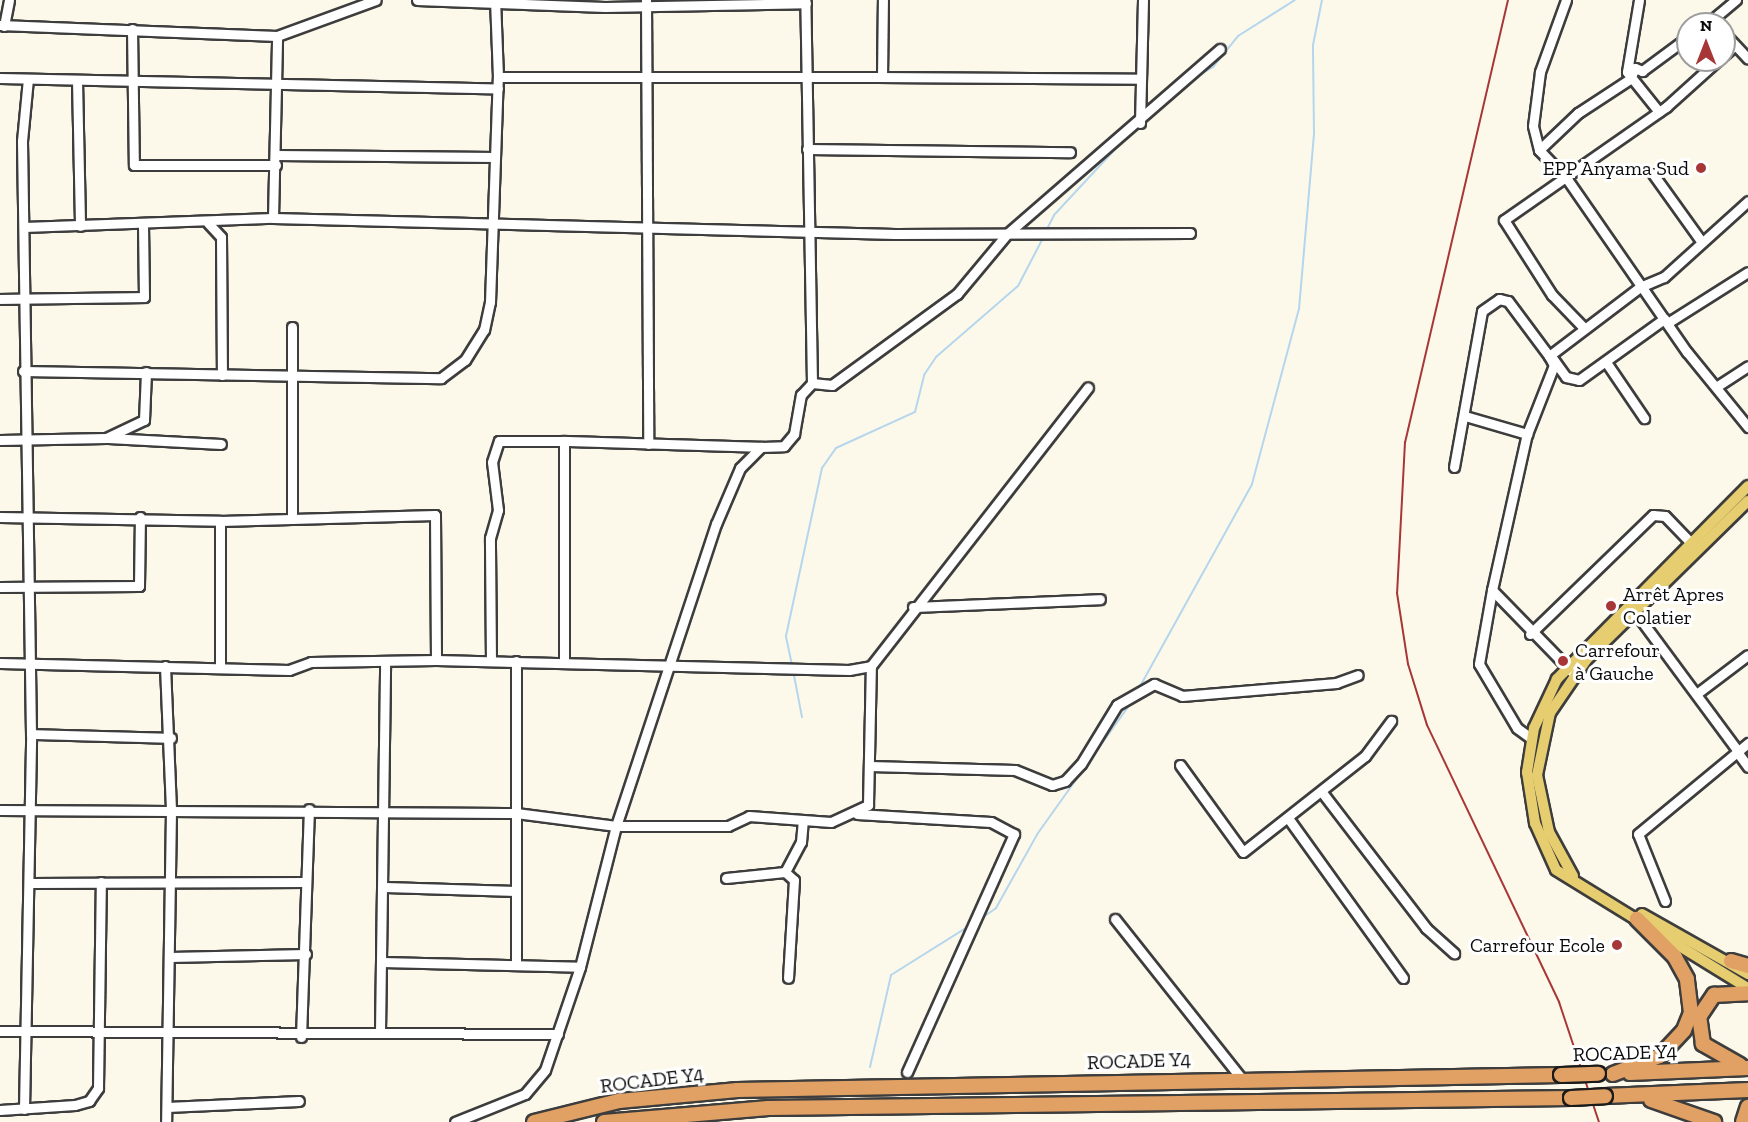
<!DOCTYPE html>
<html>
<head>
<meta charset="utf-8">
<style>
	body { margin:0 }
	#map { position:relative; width:1748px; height:1122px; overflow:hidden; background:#fcf9ea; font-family:"Zilla Slab",serif }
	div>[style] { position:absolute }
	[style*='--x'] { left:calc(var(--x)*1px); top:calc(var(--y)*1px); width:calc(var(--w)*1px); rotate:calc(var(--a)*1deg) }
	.stream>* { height:2px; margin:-1px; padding:0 1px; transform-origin:1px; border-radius:1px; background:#b5d6ed }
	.roads { filter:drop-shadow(2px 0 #3d3d3d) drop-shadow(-2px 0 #3d3d3d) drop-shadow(0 2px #3d3d3d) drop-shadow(0 -2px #3d3d3d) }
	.minor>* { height:9px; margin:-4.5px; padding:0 4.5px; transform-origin:4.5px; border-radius:4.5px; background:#fff }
	.major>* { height:10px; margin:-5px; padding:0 5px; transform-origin:5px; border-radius:5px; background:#e6cd70 }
	.highway>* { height:14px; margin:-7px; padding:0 7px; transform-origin:7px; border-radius:7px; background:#e1a164 }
	.rail>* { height:2px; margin:-1px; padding:0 1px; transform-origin:1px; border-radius:1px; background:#a73637 }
	.bridges { filter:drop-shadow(2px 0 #1b1b1b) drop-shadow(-2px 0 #1b1b1b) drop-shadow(0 2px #1b1b1b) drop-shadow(0 -2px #1b1b1b) }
	.highway-bridge>* { height:14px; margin:-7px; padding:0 7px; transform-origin:7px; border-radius:7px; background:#e1a164 }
	.dots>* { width:16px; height:16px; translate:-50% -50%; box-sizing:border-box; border:3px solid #fff; border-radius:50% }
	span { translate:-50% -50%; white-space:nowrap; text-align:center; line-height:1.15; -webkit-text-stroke:6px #fff; paint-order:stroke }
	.poi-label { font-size:20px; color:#0a0a0a }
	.right { translate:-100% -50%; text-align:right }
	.left { translate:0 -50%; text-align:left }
	.street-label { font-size:20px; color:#0a0a0a }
	.north { position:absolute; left:1676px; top:12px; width:60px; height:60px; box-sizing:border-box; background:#fff; border:2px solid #9d9d9d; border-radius:50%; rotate:0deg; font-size:16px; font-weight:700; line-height:24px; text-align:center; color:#0a0a0a }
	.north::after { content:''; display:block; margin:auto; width:21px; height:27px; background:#a73637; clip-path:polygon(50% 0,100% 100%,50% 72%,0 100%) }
</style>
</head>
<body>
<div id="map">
	<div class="stream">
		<div style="--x:1189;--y:81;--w:28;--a:-30"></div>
		<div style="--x:1213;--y:67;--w:40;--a:-51"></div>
		<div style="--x:1238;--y:36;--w:67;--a:-32.3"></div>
		<div style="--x:1046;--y:231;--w:18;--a:-63"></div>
		<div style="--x:1054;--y:215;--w:115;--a:-47.1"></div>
		<div style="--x:792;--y:665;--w:30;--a:-102"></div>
		<div style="--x:786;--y:636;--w:172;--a:-77.9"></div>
		<div style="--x:822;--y:468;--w:24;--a:-55"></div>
		<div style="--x:836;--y:448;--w:87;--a:-24.5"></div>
		<div style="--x:915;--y:412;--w:38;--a:-76"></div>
		<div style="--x:924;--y:375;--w:22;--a:-56"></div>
		<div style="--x:936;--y:357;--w:108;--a:-40.9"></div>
		<div style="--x:1018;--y:286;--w:56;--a:-62.5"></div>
		<div style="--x:793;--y:670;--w:48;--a:79.2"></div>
		<div style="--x:1138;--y:690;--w:235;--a:-61"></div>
		<div style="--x:1252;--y:484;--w:181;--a:-75"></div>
		<div style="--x:1299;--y:309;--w:177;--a:-85.1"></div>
		<div style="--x:1314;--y:133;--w:88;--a:-90.7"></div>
		<div style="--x:1313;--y:45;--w:46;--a:-78.7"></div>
		<div style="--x:979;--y:920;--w:21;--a:-35"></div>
		<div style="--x:996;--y:908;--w:86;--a:-60.8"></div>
		<div style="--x:1038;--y:833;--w:163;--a:-54.5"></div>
		<div style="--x:870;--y:1067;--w:94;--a:-77.1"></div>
		<div style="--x:891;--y:975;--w:92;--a:-32.1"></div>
	</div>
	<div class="roads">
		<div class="minor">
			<div style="--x:417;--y:0;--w:188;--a:2.1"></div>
			<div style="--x:605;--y:7;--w:201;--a:-1.1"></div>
			<div style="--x:646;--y:0;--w:444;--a:89.7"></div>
			<div style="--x:1566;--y:0;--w:77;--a:109.9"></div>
			<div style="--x:1540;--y:72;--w:54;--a:97.4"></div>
			<div style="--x:1533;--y:126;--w:25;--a:76"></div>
			<div style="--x:1539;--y:150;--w:40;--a:46"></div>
			<div style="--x:1567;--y:179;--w:211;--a:55.3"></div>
			<div style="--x:1687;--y:352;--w:97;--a:50.9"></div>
			<div style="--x:1639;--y:0;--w:73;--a:99.5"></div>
			<div style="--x:1627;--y:72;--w:51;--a:51.3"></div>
			<div style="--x:1707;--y:24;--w:38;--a:-40"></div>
			<div style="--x:0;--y:25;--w:277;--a:2.3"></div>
			<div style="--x:277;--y:36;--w:105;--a:-20"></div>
			<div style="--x:4;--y:26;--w:26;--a:-79"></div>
			<div style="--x:132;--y:29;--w:136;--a:89.2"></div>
			<div style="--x:134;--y:165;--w:142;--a:0"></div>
			<div style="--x:1724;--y:33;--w:35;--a:47"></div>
			<div style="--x:1724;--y:55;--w:13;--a:-42"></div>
			<div style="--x:498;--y:77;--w:384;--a:0"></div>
			<div style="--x:882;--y:77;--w:77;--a:-89.3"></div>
			<div style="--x:882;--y:77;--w:259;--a:0.4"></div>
			<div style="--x:0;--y:78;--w:498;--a:1.2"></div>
			<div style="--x:77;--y:80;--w:146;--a:88.8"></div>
			<div style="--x:1140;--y:123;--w:123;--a:-88.6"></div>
			<div style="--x:807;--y:149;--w:263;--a:0.7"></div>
			<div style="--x:1539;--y:150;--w:54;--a:-43.5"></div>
			<div style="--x:1578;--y:113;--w:62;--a:-33.2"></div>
			<div style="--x:1630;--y:79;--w:12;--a:-66"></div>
			<div style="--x:1635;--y:68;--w:8;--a:23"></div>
			<div style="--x:1642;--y:71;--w:57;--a:-36.5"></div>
			<div style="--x:276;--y:155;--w:219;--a:0.5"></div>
			<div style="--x:1653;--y:174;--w:82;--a:54.4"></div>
			<div style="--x:273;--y:218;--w:182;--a:-88.7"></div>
			<div style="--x:208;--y:223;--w:19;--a:47"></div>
			<div style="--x:221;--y:237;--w:138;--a:89.6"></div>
			<div style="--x:24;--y:227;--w:249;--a:-2.1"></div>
			<div style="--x:273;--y:218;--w:622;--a:1.47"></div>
			<div style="--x:895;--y:234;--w:295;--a:-0.2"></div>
			<div style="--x:0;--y:299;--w:144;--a:-0.8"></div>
			<div style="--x:144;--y:297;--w:72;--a:-90.8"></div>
			<div style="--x:1669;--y:322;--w:93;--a:-32.3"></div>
			<div style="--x:292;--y:327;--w:190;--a:90"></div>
			<div style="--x:1584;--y:328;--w:46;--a:-134.1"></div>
			<div style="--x:1552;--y:295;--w:89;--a:-122.6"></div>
			<div style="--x:1504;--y:220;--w:198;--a:-34.9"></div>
			<div style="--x:1666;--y:107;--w:70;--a:-42.1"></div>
			<div style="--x:1553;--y:359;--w:22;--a:54"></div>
			<div style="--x:1566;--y:377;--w:13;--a:13"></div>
			<div style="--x:1579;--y:380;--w:105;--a:-35.7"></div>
			<div style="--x:1606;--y:362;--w:68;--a:55.8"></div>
			<div style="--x:23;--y:371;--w:418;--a:1"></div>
			<div style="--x:441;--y:378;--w:30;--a:-37"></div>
			<div style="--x:465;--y:360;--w:36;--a:-58"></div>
			<div style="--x:484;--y:330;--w:29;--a:-78"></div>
			<div style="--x:490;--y:302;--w:225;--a:-88"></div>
			<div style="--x:498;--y:77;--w:77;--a:-92.2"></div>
			<div style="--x:812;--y:383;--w:20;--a:6"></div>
			<div style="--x:832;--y:385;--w:155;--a:-36.1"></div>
			<div style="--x:957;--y:294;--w:78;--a:-50.2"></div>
			<div style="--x:1007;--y:234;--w:282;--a:-41"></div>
			<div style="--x:1716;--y:387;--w:38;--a:-33"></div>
			<div style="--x:1465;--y:416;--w:65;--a:16.2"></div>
			<div style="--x:108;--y:438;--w:113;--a:3"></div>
			<div style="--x:0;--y:440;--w:106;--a:-1.1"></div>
			<div style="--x:106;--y:438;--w:42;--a:-25.3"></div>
			<div style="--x:144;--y:420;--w:48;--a:-87.6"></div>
			<div style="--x:1454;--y:467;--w:158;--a:-79.8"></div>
			<div style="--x:1482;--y:311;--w:21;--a:-35"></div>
			<div style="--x:1499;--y:299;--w:9;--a:13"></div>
			<div style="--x:1508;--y:301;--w:69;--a:53.3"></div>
			<div style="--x:0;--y:517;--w:220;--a:1"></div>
			<div style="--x:220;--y:521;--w:215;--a:-1.6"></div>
			<div style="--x:435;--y:515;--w:145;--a:89.6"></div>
			<div style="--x:220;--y:521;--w:145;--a:90"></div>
			<div style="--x:0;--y:587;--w:139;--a:-0.4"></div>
			<div style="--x:139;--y:586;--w:69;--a:-89.2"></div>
			<div style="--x:1492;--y:590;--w:75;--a:100"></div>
			<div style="--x:1479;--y:664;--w:74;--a:59.3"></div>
			<div style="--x:1517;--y:728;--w:17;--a:36"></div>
			<div style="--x:913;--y:607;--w:187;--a:-2.4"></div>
			<div style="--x:1635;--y:612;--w:172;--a:53.5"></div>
			<div style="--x:1530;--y:634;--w:171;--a:-44.1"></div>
			<div style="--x:1653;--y:515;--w:12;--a:5"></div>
			<div style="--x:1665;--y:516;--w:37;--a:46"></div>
			<div style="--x:491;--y:661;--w:123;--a:-90.5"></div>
			<div style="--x:490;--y:538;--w:29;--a:-74"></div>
			<div style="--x:498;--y:510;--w:48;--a:-97.1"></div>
			<div style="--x:492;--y:462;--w:22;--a:-72"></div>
			<div style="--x:499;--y:441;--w:65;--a:0"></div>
			<div style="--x:564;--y:661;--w:220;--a:-90"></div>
			<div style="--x:564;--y:441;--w:197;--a:1.7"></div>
			<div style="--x:0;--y:663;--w:289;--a:1.4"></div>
			<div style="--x:289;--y:670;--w:23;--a:-20"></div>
			<div style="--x:311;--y:662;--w:125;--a:-0.9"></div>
			<div style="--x:436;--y:660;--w:413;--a:1.4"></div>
			<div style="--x:849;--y:670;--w:22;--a:-10"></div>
			<div style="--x:871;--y:666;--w:353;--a:-52.1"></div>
			<div style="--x:165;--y:666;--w:145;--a:87.6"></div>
			<div style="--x:171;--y:811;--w:311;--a:90.9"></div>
			<div style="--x:1573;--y:673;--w:116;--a:-134.3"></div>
			<div style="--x:1492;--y:590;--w:160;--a:-77.4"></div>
			<div style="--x:1527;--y:434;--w:74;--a:-68.6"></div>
			<div style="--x:1554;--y:365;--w:10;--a:-119"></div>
			<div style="--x:1549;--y:356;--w:114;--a:-37.2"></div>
			<div style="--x:1640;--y:287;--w:26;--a:-23"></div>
			<div style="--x:1664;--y:277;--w:113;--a:-42.1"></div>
			<div style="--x:1699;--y:692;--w:61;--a:-37.1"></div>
			<div style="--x:31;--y:734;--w:140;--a:1.6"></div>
			<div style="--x:1738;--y:753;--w:17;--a:54"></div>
			<div style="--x:1180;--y:765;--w:107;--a:54.1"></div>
			<div style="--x:1243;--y:852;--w:155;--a:-38.2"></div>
			<div style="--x:1365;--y:756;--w:44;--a:-53.4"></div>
			<div style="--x:870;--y:766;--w:145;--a:1.6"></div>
			<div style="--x:1015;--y:770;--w:40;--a:22"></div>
			<div style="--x:1052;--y:785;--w:14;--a:-17"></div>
			<div style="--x:1065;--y:781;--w:23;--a:-47"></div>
			<div style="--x:1081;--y:764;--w:69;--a:-58.6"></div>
			<div style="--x:1117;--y:705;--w:43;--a:-29.6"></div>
			<div style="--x:1154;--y:684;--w:30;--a:23"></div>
			<div style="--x:1182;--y:696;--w:155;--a:-4.8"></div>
			<div style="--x:1336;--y:683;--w:23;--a:-20"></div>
			<div style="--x:1321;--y:791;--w:173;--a:52.5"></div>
			<div style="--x:1426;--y:928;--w:38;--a:42"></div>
			<div style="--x:0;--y:810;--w:516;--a:0.33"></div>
			<div style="--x:516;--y:813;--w:101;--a:7.4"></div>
			<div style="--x:616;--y:826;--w:112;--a:0"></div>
			<div style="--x:728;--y:826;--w:23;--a:-25"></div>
			<div style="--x:749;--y:816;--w:82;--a:4.2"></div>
			<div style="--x:831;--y:822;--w:41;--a:-24.7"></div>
			<div style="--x:868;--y:805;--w:139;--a:-88.8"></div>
			<div style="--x:857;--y:814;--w:134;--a:3.4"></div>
			<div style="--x:991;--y:822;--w:26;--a:28"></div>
			<div style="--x:1014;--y:834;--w:261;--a:114.2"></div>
			<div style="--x:1288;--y:818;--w:197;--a:54.3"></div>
			<div style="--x:785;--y:872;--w:12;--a:42"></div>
			<div style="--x:794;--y:880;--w:98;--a:93.5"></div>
			<div style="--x:726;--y:878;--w:59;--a:-5.8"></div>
			<div style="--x:785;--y:872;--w:34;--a:-62"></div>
			<div style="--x:801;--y:842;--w:22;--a:-85"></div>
			<div style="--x:30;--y:883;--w:276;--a:-0.2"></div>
			<div style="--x:385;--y:887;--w:131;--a:1.7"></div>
			<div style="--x:1665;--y:901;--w:72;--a:-111.9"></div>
			<div style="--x:1638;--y:834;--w:143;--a:-39.6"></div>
			<div style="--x:1115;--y:919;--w:204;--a:51.6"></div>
			<div style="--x:170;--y:957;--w:136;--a:-1.3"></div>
			<div style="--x:382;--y:962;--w:198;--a:1.4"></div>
			<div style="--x:516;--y:965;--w:304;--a:-90"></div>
			<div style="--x:0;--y:1031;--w:558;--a:0.31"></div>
			<div style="--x:380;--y:1031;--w:369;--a:-89.2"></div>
			<div style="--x:301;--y:1037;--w:228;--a:-88"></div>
			<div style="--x:167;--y:1107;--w:132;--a:-2.6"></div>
			<div style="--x:24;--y:1109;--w:375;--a:-88.9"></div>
			<div style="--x:31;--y:734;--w:593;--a:-90.87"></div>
			<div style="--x:22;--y:141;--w:62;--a:-84.5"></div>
			<div style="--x:0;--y:1110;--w:75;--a:-3.8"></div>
			<div style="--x:75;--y:1105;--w:15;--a:-16"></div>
			<div style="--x:89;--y:1101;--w:16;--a:-55"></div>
			<div style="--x:98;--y:1088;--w:206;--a:-89.2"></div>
			<div style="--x:455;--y:1122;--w:75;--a:-21.8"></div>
			<div style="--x:525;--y:1094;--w:31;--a:-50"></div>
			<div style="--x:545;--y:1070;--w:109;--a:-71.2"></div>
			<div style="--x:580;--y:967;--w:146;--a:-75.7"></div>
			<div style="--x:616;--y:826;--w:318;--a:-71.7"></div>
			<div style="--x:716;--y:524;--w:61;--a:-66.8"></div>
			<div style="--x:740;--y:468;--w:30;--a:-45"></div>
			<div style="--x:761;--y:447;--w:23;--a:-2"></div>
			<div style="--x:784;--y:446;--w:16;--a:-50"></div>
			<div style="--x:794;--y:434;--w:40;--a:-80"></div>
			<div style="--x:801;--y:395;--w:16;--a:-47"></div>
			<div style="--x:812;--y:383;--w:383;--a:-91"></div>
		</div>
		<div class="major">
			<div style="--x:1748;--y:486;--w:272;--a:134.7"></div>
			<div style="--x:1557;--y:679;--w:54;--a:115.1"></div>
			<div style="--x:1534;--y:728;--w:45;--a:99"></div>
			<div style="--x:1527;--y:772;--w:52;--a:81.1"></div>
			<div style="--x:1535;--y:823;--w:51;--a:65.9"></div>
			<div style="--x:1556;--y:870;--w:225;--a:31.6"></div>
			<div style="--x:1573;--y:876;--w:50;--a:-118.6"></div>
			<div style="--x:1549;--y:832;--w:58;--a:-101.9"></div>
			<div style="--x:1537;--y:775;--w:63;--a:-78.2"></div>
			<div style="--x:1550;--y:713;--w:64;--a:-55.8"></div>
			<div style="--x:1586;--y:660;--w:227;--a:-44.5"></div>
			<div style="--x:1642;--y:914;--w:122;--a:29.5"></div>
		</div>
		<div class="highway">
			<div style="--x:1731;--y:961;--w:18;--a:16"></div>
			<div style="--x:1740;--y:1065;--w:43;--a:-150.4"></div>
			<div style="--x:1703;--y:1044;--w:27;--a:-98"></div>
			<div style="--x:1699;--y:1017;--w:27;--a:-56"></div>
			<div style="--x:1714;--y:995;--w:34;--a:-3"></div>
			<div style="--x:1630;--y:1073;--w:118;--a:-2.4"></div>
			<div style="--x:1613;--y:1074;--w:50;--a:-21"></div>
			<div style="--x:1660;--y:1056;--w:35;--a:-47"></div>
			<div style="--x:1684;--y:1030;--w:18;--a:-68"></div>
			<div style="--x:1691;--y:1013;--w:34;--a:-97"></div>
			<div style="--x:1687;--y:979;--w:25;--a:-119"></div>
			<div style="--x:1675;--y:957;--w:54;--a:-135"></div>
			<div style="--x:1605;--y:1096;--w:143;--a:-2.4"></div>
			<div style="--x:1651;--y:1100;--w:67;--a:19.2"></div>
			<div style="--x:534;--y:1122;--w:88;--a:-13.9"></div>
			<div style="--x:619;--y:1101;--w:119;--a:-5.3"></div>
			<div style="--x:737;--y:1090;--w:824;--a:-1.04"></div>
			<div style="--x:604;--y:1122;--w:165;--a:-4.9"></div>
			<div style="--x:768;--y:1108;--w:803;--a:-0.71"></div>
			<div style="--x:1743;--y:1122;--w:16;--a:-72"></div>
		</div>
	</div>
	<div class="rail">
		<div style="--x:1508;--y:0;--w:454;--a:103.1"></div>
		<div style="--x:1405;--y:442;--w:151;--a:93"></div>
		<div style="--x:1397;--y:593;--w:72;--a:81.2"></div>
		<div style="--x:1408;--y:664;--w:64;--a:72.7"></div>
		<div style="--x:1427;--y:725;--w:307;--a:64.5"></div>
		<div style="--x:1559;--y:1002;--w:126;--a:71.6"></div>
	</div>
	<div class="bridges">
		<div class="highway-bridge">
			<div style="--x:1561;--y:1075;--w:37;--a:-2"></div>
			<div style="--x:1571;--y:1098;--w:34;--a:-3"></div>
		</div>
	</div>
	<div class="dots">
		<div style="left:1701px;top:168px;background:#a73637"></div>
		<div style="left:1611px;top:606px;background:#a73637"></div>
		<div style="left:1563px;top:661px;background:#a73637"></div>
		<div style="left:1617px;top:945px;background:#a73637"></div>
	</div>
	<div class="poi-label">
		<span class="right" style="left:1689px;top:168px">EPP Anyama Sud</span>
		<span class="left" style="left:1623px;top:606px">Arrêt Apres<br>Colatier</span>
		<span class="left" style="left:1575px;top:662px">Carrefour<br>à Gauche</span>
		<span class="right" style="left:1605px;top:945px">Carrefour Ecole</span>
	</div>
	<div class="street-label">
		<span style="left:1625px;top:1053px;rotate:-2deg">ROCADE Y4</span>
		<span style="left:1139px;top:1061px;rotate:-2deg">ROCADE Y4</span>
		<span style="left:652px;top:1080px;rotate:-7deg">ROCADE Y4</span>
	</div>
	<div class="north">N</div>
</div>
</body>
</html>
